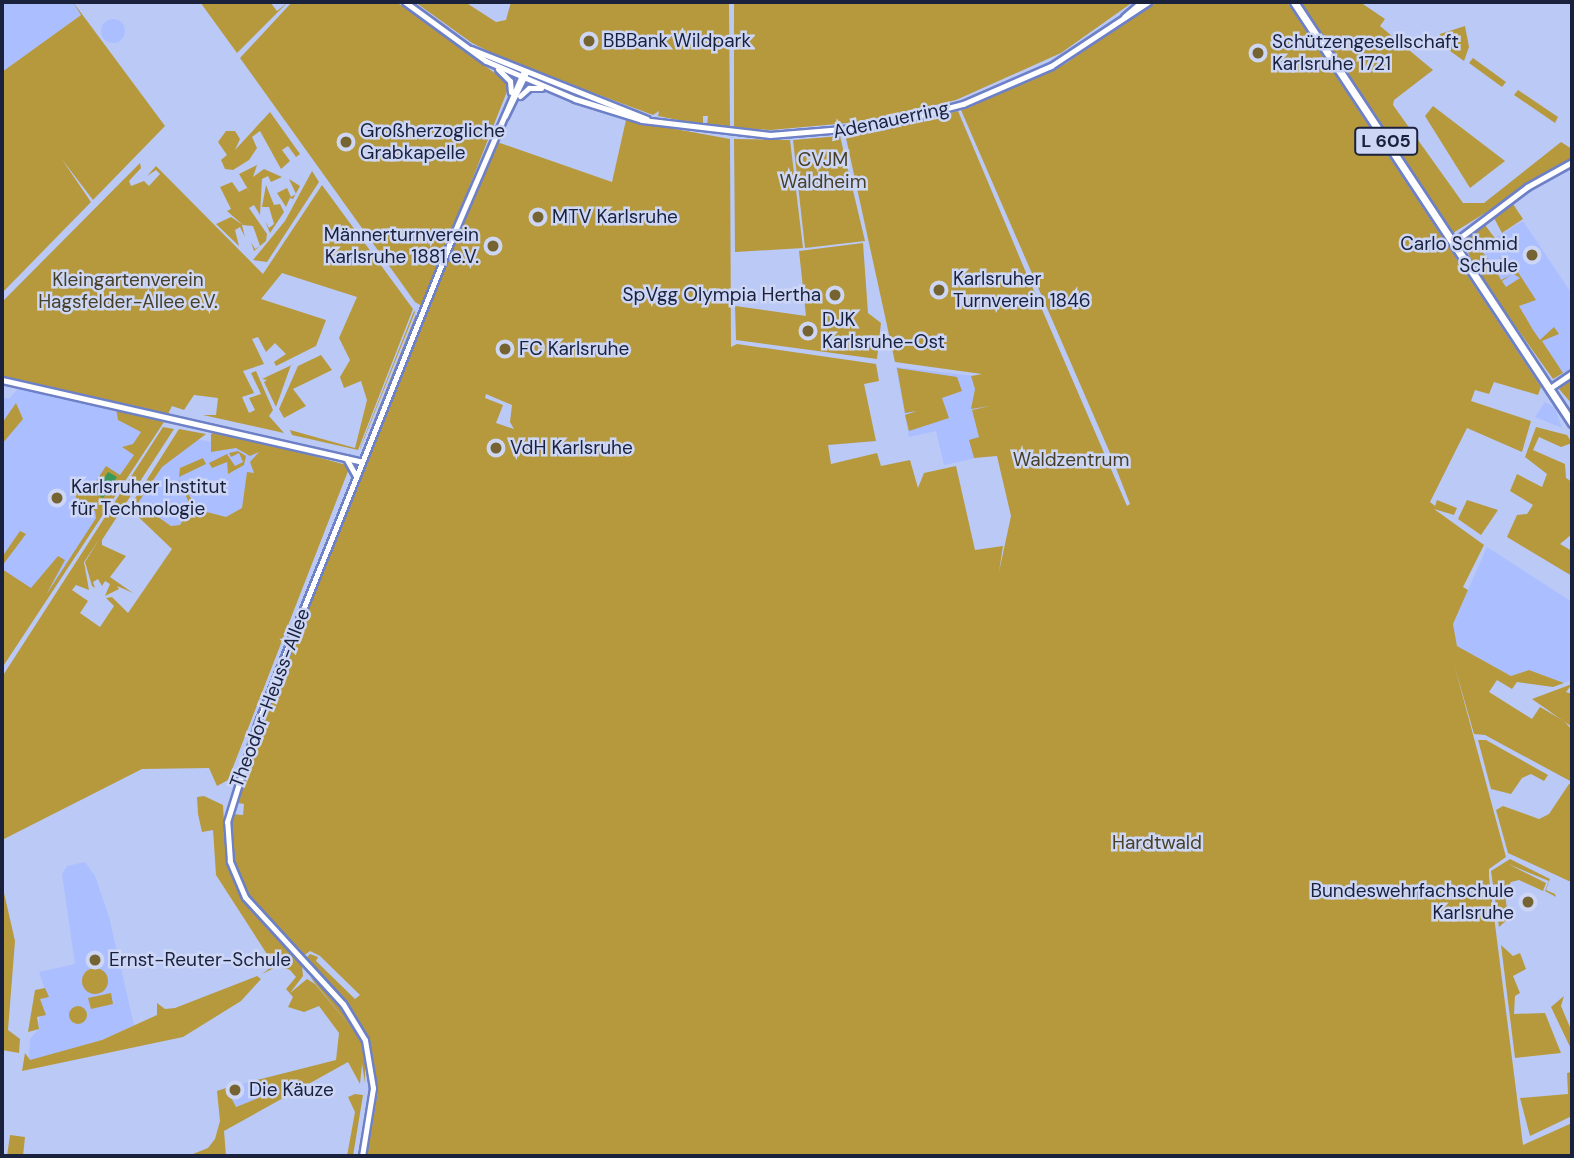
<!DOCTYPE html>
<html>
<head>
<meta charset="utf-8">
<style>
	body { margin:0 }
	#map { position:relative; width:1574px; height:1158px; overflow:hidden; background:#bbc9f6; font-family:"DM Sans",sans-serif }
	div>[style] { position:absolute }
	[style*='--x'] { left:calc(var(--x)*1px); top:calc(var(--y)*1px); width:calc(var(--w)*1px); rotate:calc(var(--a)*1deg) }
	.built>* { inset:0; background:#abbeff }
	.round { border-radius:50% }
	.green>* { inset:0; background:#b6993d }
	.water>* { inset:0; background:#399959 }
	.roads { filter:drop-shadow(2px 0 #6e80c6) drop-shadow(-2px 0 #6e80c6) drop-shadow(0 2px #6e80c6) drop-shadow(0 -2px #6e80c6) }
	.secondary>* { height:5px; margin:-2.5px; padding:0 2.5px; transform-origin:2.5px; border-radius:2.5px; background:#fff }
	.primary>* { height:7px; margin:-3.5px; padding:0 3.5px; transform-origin:3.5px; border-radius:3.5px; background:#fff }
	.dots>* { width:19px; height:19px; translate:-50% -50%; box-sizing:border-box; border:4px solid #cdd7f5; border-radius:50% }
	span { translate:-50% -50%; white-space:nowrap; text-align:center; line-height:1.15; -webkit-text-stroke:5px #cdd7f5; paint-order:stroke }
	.shield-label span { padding:2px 5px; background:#cdd7f5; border:2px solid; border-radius:5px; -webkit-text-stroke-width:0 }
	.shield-label { font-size:18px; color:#1a213d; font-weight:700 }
	.poi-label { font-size:19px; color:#1a213d }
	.left { translate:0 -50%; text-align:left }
	.right { translate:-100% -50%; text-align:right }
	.street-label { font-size:19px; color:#1a213d }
	.park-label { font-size:19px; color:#473f27 }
	.frame { position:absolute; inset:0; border:4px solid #1a213d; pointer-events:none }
</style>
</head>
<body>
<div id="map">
	<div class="built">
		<div style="clip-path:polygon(2px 2px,73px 2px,82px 14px,2px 72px)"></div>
		<div class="round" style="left:101px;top:19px;width:24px;height:24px"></div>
		<div style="clip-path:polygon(1523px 221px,1572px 294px,1572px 368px,1561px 374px,1469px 237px,1495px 238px)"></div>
		<div style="clip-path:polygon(896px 367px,983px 377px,992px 406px,972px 410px,985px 456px,944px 465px,936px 431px,909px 437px)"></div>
		<div style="clip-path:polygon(20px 386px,107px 406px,113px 412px,116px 409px,163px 421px,41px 608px,2px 582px,2px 397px,9px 399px)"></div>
		<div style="clip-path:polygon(1545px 402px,1555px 408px,1562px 428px,1535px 417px)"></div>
		<div style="clip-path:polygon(193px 439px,262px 449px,247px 514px,178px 530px,135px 503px,163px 461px,168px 463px)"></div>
		<div style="clip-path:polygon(1487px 547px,1572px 602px,1572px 679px,1564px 683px,1529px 670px,1511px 676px,1457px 646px,1453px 624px)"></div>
		<div style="clip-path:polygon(85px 862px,95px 876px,109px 917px,134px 1025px,102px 1040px,29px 1061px,30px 1039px,39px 1029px,40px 999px,46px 993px,39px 972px,75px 964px,62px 874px,67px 866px)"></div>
		<div style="clip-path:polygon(257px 1080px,261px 1097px,235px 1107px,226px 1088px)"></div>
	</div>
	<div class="green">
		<div style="clip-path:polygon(73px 2px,165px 126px,93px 200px,61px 158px,91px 202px,2px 293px,2px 72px,81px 15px)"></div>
		<div style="clip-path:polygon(200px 2px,270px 2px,277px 11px,288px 2px,237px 53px)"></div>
		<div style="clip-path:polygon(292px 2px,396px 2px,501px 72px,503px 75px,463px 50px,510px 84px,422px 306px,415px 302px,240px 58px)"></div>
		<div style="clip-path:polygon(415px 2px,465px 2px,496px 22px,506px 20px,511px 2px,729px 2px,730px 127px,707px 125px,708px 116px,703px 116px,703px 125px,658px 116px,659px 111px,653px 115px,510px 62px,472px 43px)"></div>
		<div style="clip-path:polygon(734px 2px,1133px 2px,1061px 53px,956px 100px,870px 121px,771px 130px,734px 128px)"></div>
		<div style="clip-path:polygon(evenodd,1154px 2px,1287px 2px,1541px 387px,1538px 395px,1494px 382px,1489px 394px,1475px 390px,1471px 401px,1531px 421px,1522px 452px,1467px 428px,1430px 502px,1435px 506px,1437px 500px,1457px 508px,1454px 515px,1434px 509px,1484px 545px,1463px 587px,1468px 590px,1453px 624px,1457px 646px,1511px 676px,1529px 670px,1564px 683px,1553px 687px,1517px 682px,1512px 689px,1497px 680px,1489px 692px,1532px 719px,1540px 707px,1564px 721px,1572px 730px,1572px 782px,1485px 735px,1474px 734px,1454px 664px,1506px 857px,1489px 869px,1489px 877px,1523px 1145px,1572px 1123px,1572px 1156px,367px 1156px,378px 1091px,370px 1045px,355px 1014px,304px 960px,310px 954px,318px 957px,316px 961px,355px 999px,360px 995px,320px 956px,310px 951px,301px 958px,253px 905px,235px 868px,229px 823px,233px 814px,243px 815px,244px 804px,238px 803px,240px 777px,494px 141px,612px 182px,626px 120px,730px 139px,731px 347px,737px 344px,876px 364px,879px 381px,864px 384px,876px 441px,828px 445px,831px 464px,877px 453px,881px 466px,910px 460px,918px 488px,924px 473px,956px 466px,975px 550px,1003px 546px,999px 572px,1011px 516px,997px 456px,974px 458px,969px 440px,979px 437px,972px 410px,990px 406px,971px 409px,975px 389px,971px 376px,982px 374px,895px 362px,846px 138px,958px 111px,1027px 275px,1014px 283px,1028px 277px,1127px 506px,1130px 504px,1110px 453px,961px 110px,1065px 64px,1154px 2px,486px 394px,512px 405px,510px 422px,514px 429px,496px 423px,503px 405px,485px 398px,486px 394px)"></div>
		<div style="clip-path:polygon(1300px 2px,1360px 2px,1385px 19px,1380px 26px,1433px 70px,1394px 100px,1393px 105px,1463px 203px,1484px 203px,1561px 142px,1572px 149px,1572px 159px,1453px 233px)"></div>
		<div style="clip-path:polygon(1465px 26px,1469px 47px,1464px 61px,1439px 43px,1440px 34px)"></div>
		<div style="clip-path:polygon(1473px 58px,1506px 82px,1502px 87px,1469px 63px)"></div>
		<div style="clip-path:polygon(1518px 90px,1558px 117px,1555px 123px,1514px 95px)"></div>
		<div style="clip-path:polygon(1433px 106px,1505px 161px,1470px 188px,1425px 116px)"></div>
		<div style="clip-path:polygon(270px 112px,300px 154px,296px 157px,288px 146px,282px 150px,290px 161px,281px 169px,260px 131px,252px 137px,257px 148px,249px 160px,233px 170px,225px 169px,221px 160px,227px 155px,218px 142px,226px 131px,235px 131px,240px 139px,235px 150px)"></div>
		<div style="clip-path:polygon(840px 136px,865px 241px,805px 248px,793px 140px)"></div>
		<div style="clip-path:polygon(734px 139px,790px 140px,803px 248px,735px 252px)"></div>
		<div style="clip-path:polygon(140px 163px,141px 168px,129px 181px,131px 186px,144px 181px,149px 186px,160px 174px,156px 170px,147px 176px,156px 166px,263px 274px,322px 185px,413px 309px,358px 450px,292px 435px,290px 430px,355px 448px,367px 400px,361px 381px,344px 388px,340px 377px,350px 360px,339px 338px,357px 297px,282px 273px,261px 299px,326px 320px,316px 346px,276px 366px,274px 362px,286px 354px,275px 343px,266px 352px,258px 337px,252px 339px,264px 364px,243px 371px,254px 393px,242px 397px,249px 413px,255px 410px,249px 398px,261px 394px,251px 373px,256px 371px,273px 410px,269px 416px,284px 433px,203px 415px,216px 415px,218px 398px,194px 395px,184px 410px,172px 406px,168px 414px,2px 378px,2px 302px)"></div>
		<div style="clip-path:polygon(257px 165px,253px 177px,264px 169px,282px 177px,271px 182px,268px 176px,262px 179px,260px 215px,254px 205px,249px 208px,267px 234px,266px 241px,254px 251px,251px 242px,255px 249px,260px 246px,253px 226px,242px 225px,245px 237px,240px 227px,235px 230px,239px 246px,216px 224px,231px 217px,243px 225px,227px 211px,231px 209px,220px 187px,232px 182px,239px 192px,247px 188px,252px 196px,239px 174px)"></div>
		<div style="clip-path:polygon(312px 171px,319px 182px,267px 262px,253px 260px,285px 221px)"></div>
		<div style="clip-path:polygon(289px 179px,300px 186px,293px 199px,290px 198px,286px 207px,277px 193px,287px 188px,291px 197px,296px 194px)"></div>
		<div style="clip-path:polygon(266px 185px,274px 205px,280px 204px,284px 212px,270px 233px,265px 221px,269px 228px,274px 224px,269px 207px,262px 207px)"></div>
		<div style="clip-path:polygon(1513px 204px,1523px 219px,1502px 233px,1494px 218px)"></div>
		<div style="clip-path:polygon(1485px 225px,1497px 241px,1465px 246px,1464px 241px)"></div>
		<div style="clip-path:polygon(1498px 242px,1503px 250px,1501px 252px,1491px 244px,1482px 251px,1497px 272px,1505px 267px,1498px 255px,1507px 268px,1498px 274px,1501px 280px,1511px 275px,1502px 281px,1506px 287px,1520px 278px,1512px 273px,1516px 269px,1536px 300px,1519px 306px,1533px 330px,1540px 340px,1554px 327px,1559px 334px,1542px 341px,1563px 373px,1553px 379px,1496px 299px,1548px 379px,1477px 272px,1466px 248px)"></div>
		<div style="clip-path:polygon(863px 243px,868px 313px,881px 323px,877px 359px,736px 340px,735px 306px,806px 316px,799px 251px)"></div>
		<div style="clip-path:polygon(414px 311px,415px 312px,360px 449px,360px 448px)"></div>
		<div style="clip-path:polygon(416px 314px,417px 320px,368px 435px)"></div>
		<div style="clip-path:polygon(321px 355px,332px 370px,293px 389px,306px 406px,284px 418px,279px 409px,298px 366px)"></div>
		<div style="clip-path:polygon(294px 364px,291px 365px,276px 407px,264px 382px,267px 380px,262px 379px)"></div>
		<div style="clip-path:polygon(897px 368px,957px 377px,962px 391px,942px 398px,949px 418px,909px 431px,905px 415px,917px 411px,905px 413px)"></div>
		<div style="clip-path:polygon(1572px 378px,1572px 404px,1559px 389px)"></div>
		<div style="clip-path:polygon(16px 403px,23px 419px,2px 444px,2px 423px)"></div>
		<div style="clip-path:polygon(116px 409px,164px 422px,2px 668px,2px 569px,31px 588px,58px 556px,65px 560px,46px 595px,96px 518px,95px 511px,76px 498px,75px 488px,88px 493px,106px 466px,120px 475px,134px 455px,122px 447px,133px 444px,141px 432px,118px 420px)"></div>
		<div style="clip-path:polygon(163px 427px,174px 429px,102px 540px,102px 545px,126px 556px,110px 577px,133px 593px,117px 586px,119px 589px,105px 596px,110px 584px,105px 581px,102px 586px,98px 579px,93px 582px,95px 588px,92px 586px,85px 562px,100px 538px,84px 562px,89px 590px,76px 585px,72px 590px,88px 601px,80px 613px,100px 627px,114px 606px,106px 598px,112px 597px,128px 613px,172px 549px,129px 508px,179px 429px,206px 434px,162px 467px,138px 503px,171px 526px,180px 525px,191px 507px,178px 479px,199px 510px,226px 517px,242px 508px,247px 472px,254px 473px,250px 462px,259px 452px,250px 456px,236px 448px,211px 452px,211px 434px,218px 430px,350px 466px,228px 780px,217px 786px,209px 768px,142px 769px,2px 840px,2px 677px)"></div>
		<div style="clip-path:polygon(1536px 427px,1567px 435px,1572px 443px,1561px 447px,1539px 437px,1533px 450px,1565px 464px,1566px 478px,1572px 482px,1572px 534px,1560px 544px,1572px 551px,1572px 576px,1507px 537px,1517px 515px,1527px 514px,1533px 505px,1510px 491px,1517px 474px,1542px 487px,1547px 474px,1525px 457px)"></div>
		<div style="clip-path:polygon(238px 451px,246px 456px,244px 465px,228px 474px,227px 462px,212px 468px,209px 463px,227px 454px,235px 466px,243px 462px,239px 453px,231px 457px,229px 453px)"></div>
		<div style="clip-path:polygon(203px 458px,206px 464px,179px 477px,180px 468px)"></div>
		<div style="clip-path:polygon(1467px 500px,1498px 510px,1481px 535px,1458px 519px)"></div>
		<div style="clip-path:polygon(20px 531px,26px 534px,2px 566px,2px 557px)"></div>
		<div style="clip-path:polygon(1572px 684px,1566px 692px,1572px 694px,1572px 727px,1532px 699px)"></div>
		<div style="clip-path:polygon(1478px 740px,1486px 740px,1548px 775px,1544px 781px,1531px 774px,1522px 778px,1511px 794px,1491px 789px)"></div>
		<div style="clip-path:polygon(1569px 784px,1572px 785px,1571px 882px,1508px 853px,1496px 810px,1503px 806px,1539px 819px,1549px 814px)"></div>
		<div style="clip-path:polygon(204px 796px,223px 805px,226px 859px,242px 896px,302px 966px,303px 976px,290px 993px,307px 979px,315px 984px,355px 1032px,310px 977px,338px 1000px,363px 1039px,370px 1078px,368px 1081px,365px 1064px,365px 1083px,362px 1064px,360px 1084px,348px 1062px,224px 1131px,226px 1156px,188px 1156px,208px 1148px,215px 1139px,220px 1121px,217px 1091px,226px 1088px,236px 1107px,261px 1097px,257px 1080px,336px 1060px,339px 1033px,319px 1006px,304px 1012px,288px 1007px,293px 997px,286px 989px,296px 977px,290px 970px,278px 966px,262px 974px,274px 965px,216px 875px,213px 830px,202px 832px,198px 814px,197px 797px)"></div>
		<div style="clip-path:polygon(1510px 859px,1550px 879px,1546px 890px,1555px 894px,1556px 897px,1545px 891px,1549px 881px,1508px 864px,1546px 883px,1543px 891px,1519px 880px,1511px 882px,1505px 893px,1508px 919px,1499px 927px,1491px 871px)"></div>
		<div style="clip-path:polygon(2px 884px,15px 941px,8px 1030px,20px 1039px,19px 1053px,2px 1050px)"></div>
		<div style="clip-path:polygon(1501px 945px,1513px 956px,1520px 953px,1526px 969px,1513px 976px,1520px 993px,1515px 996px,1514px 1014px,1545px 1013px,1561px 1053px,1515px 1058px)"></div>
		<div class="round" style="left:82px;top:968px;width:26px;height:26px"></div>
		<div style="clip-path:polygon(257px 976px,261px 979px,241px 1001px,183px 1037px,22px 1071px,25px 1053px,30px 1060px,102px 1040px,157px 1015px,157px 1003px,165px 1009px,175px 1008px)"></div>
		<div style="clip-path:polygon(45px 988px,49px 997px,40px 999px,46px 1015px,37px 1017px,39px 1029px,28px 1032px,35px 990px)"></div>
		<div style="clip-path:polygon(111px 993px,113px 1004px,91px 1009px,88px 998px)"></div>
		<div style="clip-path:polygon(1564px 996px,1561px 1006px,1572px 1032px,1572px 1051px,1551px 1007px)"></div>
		<div class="round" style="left:69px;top:1006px;width:18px;height:18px"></div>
		<div style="clip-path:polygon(1571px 1072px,1572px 1116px,1530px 1136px,1520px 1098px,1568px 1094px,1567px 1073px)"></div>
		<div style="clip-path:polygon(355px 1094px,363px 1095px,353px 1156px,347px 1156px,355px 1112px,348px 1097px)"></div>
		<div style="clip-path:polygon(10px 1135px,25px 1137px,23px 1156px,7px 1156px)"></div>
	</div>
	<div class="water">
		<div style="clip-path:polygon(108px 472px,117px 477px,103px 498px,95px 493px)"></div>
	</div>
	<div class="roads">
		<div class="secondary">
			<div style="--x:405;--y:2;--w:100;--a:36.1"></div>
			<div style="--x:486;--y:61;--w:97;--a:23.1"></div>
			<div style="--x:575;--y:99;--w:70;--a:17.4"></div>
			<div style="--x:642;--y:120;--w:129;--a:6.7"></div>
			<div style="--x:770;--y:135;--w:109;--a:-4.7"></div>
			<div style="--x:879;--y:126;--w:87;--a:-14.7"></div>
			<div style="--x:963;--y:104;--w:96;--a:-23.4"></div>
			<div style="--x:1051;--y:66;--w:116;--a:-33.4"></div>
			<div style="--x:1124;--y:17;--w:23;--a:-41"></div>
			<div style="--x:471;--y:49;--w:189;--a:21.7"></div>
			<div style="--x:498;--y:69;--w:17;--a:45"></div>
			<div style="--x:510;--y:81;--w:11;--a:85"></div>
			<div style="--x:520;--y:96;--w:12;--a:-42"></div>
			<div style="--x:529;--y:88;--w:12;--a:0"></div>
			<div style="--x:505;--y:116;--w:46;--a:-64"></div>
			<div style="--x:454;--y:233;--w:174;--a:-66.7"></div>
			<div style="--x:1453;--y:243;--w:93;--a:-37.1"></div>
			<div style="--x:1527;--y:187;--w:51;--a:-29.1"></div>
			<div style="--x:2;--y:380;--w:369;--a:12.8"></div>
			<div style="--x:1550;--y:388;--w:27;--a:-34"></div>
			<div style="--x:346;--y:458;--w:21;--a:61"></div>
			<div style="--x:362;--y:1156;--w:69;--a:-80.8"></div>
			<div style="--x:373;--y:1088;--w:49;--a:-99.5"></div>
			<div style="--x:365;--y:1040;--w:42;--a:-121.4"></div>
			<div style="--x:343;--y:1004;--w:145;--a:-132.5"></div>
			<div style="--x:245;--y:897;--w:39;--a:-113"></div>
			<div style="--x:230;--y:861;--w:39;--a:-94"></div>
			<div style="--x:227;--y:822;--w:105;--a:-72.8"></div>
			<div style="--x:258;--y:722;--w:527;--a:-68.16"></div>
		</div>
		<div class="primary">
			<div style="--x:1294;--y:2;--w:505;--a:56.56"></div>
		</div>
	</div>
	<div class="dots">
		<div style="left:589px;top:41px;background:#756432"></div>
		<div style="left:1258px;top:53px;background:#756432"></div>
		<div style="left:346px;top:142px;background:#756432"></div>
		<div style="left:538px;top:217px;background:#756432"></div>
		<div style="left:493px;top:246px;background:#756432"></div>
		<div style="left:1532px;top:255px;background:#756432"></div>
		<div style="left:939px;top:290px;background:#756432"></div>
		<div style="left:835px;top:295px;background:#756432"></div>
		<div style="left:808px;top:331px;background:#756432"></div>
		<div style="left:505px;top:349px;background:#756432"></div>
		<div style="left:496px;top:448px;background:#756432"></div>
		<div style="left:57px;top:498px;background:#756432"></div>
		<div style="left:1528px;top:902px;background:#756432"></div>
		<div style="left:95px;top:960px;background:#756432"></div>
		<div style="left:235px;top:1090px;background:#756432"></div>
	</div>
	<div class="shield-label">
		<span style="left:1386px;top:141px">L 605</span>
	</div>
	<div class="poi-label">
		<span class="left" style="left:603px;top:41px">BBBank Wildpark</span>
		<span class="left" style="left:1272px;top:53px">Schützengesellschaft<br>Karlsruhe 1721</span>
		<span class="left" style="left:360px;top:142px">Großherzogliche<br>Grabkapelle</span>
		<span class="left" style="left:552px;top:217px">MTV Karlsruhe</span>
		<span class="right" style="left:479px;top:246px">Männerturnverein<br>Karlsruhe 1881 e.V.</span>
		<span class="right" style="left:1518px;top:255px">Carlo Schmid<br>Schule</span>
		<span class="left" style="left:953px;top:290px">Karlsruher<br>Turnverein 1846</span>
		<span class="right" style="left:821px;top:295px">SpVgg Olympia Hertha</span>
		<span class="left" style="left:822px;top:331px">DJK<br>Karlsruhe-Ost</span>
		<span class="left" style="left:519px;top:349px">FC Karlsruhe</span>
		<span class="left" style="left:510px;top:448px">VdH Karlsruhe</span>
		<span class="left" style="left:71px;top:498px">Karlsruher Institut<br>für Technologie</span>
		<span class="right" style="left:1514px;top:902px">Bundeswehrfachschule<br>Karlsruhe</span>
		<span class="left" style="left:109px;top:960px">Ernst-Reuter-Schule</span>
		<span class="left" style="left:249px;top:1090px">Die Käuze</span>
	</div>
	<div class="street-label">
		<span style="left:891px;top:120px;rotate:-12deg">Adenauerring</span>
		<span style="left:270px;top:698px;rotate:-69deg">Theodor-Heuss-Allee</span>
	</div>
	<div class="park-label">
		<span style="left:823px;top:171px">CVJM<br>Waldheim</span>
		<span style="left:128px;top:291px">Kleingartenverein<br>Hagsfelder-Allee e.V.</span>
		<span style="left:1071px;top:460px">Waldzentrum</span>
		<span style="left:1157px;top:843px">Hardtwald</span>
	</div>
	<div class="frame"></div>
</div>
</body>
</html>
